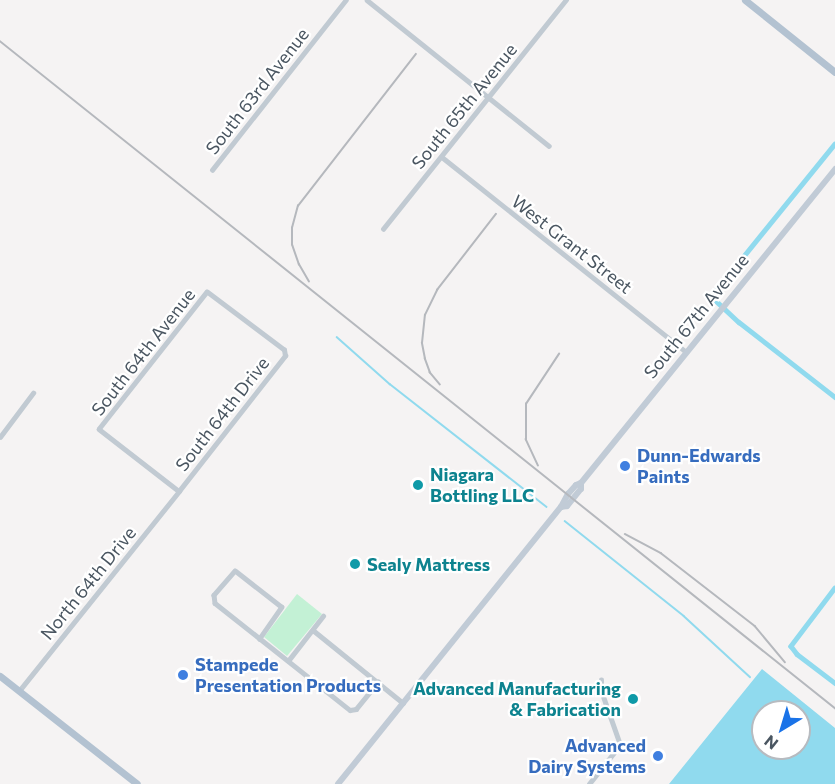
<!DOCTYPE html>
<html>
<head>
<meta charset="utf-8">
<style>
	body { margin:0 }
	#map { position:relative; width:835px; height:784px; overflow:hidden; background:#f5f3f3; font-family:Commissioner,sans-serif }
	div>[style] { position:absolute }
	[style*='--x'] { left:calc(var(--x)*1px); top:calc(var(--y)*1px); width:calc(var(--w)*1px); rotate:calc(var(--a)*1deg) }
	.green>* { inset:0; background:#c3f1d5 }
	.water>* { inset:0; background:#90daee }
	.stream>* { height:1.5px; margin:-0.75px; padding:0 0.75px; transform-origin:0.75px; border-radius:0.75px; background:#90daee }
	.canal>* { height:4.5px; margin:-2.25px; padding:0 2.25px; transform-origin:2.25px; border-radius:2.25px; background:#90daee }
	.minor>* { height:4.5px; margin:-2.25px; padding:0 2.25px; transform-origin:2.25px; border-radius:2.25px; background:#c1cad2 }
	.secondary>* { height:6px; margin:-3px; padding:0 3px; transform-origin:3px; border-radius:3px; background:#c1cbd6 }
	.primary>* { height:7px; margin:-3.5px; padding:0 3.5px; transform-origin:3.5px; border-radius:3.5px; background:#b3c2d1 }
	.rail>* { height:1.5px; margin:-0.75px; padding:0 0.75px; transform-origin:0.75px; border-radius:0.75px; background:#b5b8bd }
	.dots>* { width:16px; height:16px; translate:-50% -50%; box-sizing:border-box; border:3px solid #fff; border-radius:50% }
	span { translate:-50% -50%; white-space:nowrap; text-align:center; line-height:1.15; -webkit-text-stroke:4.5px #fff; paint-order:stroke }
	.street-label { font-size:18px; color:#4a5661 }
	.shop-label { font-size:18px; color:#366cbe; font-weight:700 }
	.left { translate:0 -50%; text-align:left }
	.right { translate:-100% -50%; text-align:right }
	.culture-label { font-size:18px; color:#0d838f; font-weight:700 }
	.north { position:absolute; left:751px; top:700px; width:60px; height:60px; box-sizing:border-box; background:#fff; border:2px solid #b7bbc0; border-radius:50%; rotate:218deg; font-size:16px; font-weight:700; line-height:24px; text-align:center; color:#4a5661 }
	.north::after { content:''; display:block; margin:auto; width:21px; height:27px; background:#1a73e8; clip-path:polygon(50% 0,100% 100%,50% 72%,0 100%) }
</style>
</head>
<body>
<div id="map">
	<div class="green">
		<div style="clip-path:polygon(297px 594px,322px 614px,287px 656px,264px 637px)"></div>
	</div>
	<div class="water">
		<div style="clip-path:polygon(evenodd,762px 669px,835px 728px,835px 784px,669px 784px,762px 669px,763px 712px,799px 712px,799px 748px,763px 748px,763px 712px)"></div>
	</div>
	<div class="stream">
		<div style="--x:337;--y:337;--w:71;--a:41.6"></div>
		<div style="--x:390;--y:384;--w:199;--a:38.1"></div>
		<div style="--x:565;--y:521;--w:152;--a:38.6"></div>
		<div style="--x:684;--y:616;--w:90;--a:42.7"></div>
	</div>
	<div class="canal">
		<div style="--x:835;--y:144;--w:189;--a:129"></div>
		<div style="--x:716;--y:291;--w:8;--a:104"></div>
		<div style="--x:714;--y:299;--w:34;--a:43"></div>
		<div style="--x:739;--y:322;--w:122;--a:38"></div>
		<div style="--x:835;--y:588;--w:73;--a:127.2"></div>
		<div style="--x:791;--y:646;--w:10;--a:53"></div>
		<div style="--x:797;--y:654;--w:48;--a:37.3"></div>
	</div>
	<div class="minor">
		<div style="--x:367;--y:0;--w:233;--a:38.7"></div>
		<div style="--x:442;--y:157;--w:312;--a:38.6"></div>
		<div style="--x:212;--y:170;--w:216;--a:-51.8"></div>
		<div style="--x:383;--y:229;--w:293;--a:-51.4"></div>
		<div style="--x:0;--y:437;--w:55;--a:-53.1"></div>
		<div style="--x:313;--y:630;--w:116;--a:39"></div>
		<div style="--x:259;--y:639;--w:39;--a:-55"></div>
		<div style="--x:281;--y:607;--w:58;--a:-142"></div>
		<div style="--x:235;--y:571;--w:32;--a:131"></div>
		<div style="--x:214;--y:595;--w:8;--a:83"></div>
		<div style="--x:215;--y:603;--w:172;--a:38.4"></div>
		<div style="--x:350;--y:710;--w:6;--a:-9"></div>
		<div style="--x:356;--y:709;--w:35;--a:-51"></div>
		<div style="--x:288;--y:661;--w:57;--a:-52.1"></div>
		<div style="--x:19;--y:691;--w:256;--a:-51.3"></div>
		<div style="--x:179;--y:491;--w:172;--a:-51.9"></div>
		<div style="--x:285;--y:356;--w:6;--a:-99"></div>
		<div style="--x:284;--y:350;--w:96;--a:-143"></div>
		<div style="--x:207;--y:292;--w:174;--a:128.2"></div>
		<div style="--x:99;--y:429;--w:101;--a:37.8"></div>
		<div style="--x:589;--y:784;--w:50;--a:-51.5"></div>
		<div style="--x:620;--y:745;--w:57;--a:-109.4"></div>
		<div style="--x:601;--y:691;--w:11;--a:-90"></div>
	</div>
	<div class="secondary">
		<div style="--x:561;--y:507;--w:6;--a:-9"></div>
		<div style="--x:567;--y:506;--w:22;--a:-51"></div>
		<div style="--x:581;--y:489;--w:6;--a:-90"></div>
		<div style="--x:338;--y:784;--w:356;--a:-51.2"></div>
		<div style="--x:561;--y:507;--w:15;--a:-62"></div>
		<div style="--x:568;--y:494;--w:12;--a:-48"></div>
		<div style="--x:576;--y:485;--w:5;--a:-22"></div>
		<div style="--x:581;--y:483;--w:404;--a:-51"></div>
	</div>
	<div class="primary">
		<div style="--x:745;--y:0;--w:115;--a:38.7"></div>
		<div style="--x:0;--y:676;--w:174;--a:38.2"></div>
	</div>
	<div class="rail">
		<div style="--x:0;--y:41;--w:1069;--a:38.62"></div>
		<div style="--x:309;--y:282;--w:20;--a:-120"></div>
		<div style="--x:299;--y:265;--w:21;--a:-109"></div>
		<div style="--x:292;--y:245;--w:17;--a:-90"></div>
		<div style="--x:292;--y:228;--w:23;--a:-75"></div>
		<div style="--x:298;--y:206;--w:192;--a:-52.2"></div>
		<div style="--x:440;--y:385;--w:16;--a:-130"></div>
		<div style="--x:430;--y:373;--w:15;--a:-110"></div>
		<div style="--x:425;--y:359;--w:16;--a:-101"></div>
		<div style="--x:422;--y:343;--w:28;--a:-84"></div>
		<div style="--x:425;--y:315;--w:28;--a:-64"></div>
		<div style="--x:437;--y:290;--w:96;--a:-52.2"></div>
		<div style="--x:538;--y:466;--w:29;--a:-115"></div>
		<div style="--x:526;--y:440;--w:36;--a:-90"></div>
		<div style="--x:526;--y:404;--w:60;--a:-56.6"></div>
		<div style="--x:625;--y:534;--w:41;--a:27.8"></div>
		<div style="--x:661;--y:553;--w:119;--a:37.8"></div>
		<div style="--x:755;--y:626;--w:47;--a:50.2"></div>
	</div>
	<div class="dots">
		<div style="left:625px;top:466px;background:#3f7fe0"></div>
		<div style="left:418px;top:485px;background:#0f9aa8"></div>
		<div style="left:355px;top:564px;background:#0f9aa8"></div>
		<div style="left:183px;top:675px;background:#3f7fe0"></div>
		<div style="left:633px;top:699px;background:#0f9aa8"></div>
		<div style="left:658px;top:756px;background:#3f7fe0"></div>
	</div>
	<div class="street-label">
		<span style="left:257px;top:91px;rotate:-52deg">South 63rd Avenue</span>
		<span style="left:464px;top:106px;rotate:-51deg">South 65th Avenue</span>
		<span style="left:572px;top:244px;rotate:38deg">West Grant Street</span>
		<span style="left:696px;top:316px;rotate:-51deg">South 67th Avenue</span>
		<span style="left:143px;top:352px;rotate:-52deg">South 64th Avenue</span>
		<span style="left:222px;top:414px;rotate:-52deg">South 64th Drive</span>
		<span style="left:88px;top:583px;rotate:-51deg">North 64th Drive</span>
	</div>
	<div class="shop-label">
		<span class="left" style="left:637px;top:466px">Dunn-Edwards<br>Paints</span>
		<span class="left" style="left:195px;top:675px">Stampede<br>Presentation Products</span>
		<span class="right" style="left:646px;top:756px">Advanced<br>Dairy Systems</span>
	</div>
	<div class="culture-label">
		<span class="left" style="left:430px;top:485px">Niagara<br>Bottling LLC</span>
		<span class="left" style="left:367px;top:564px">Sealy Mattress</span>
		<span class="right" style="left:621px;top:699px">Advanced Manufacturing<br>&amp; Fabrication</span>
	</div>
	<div class="north">N</div>
</div>
</body>
</html>
